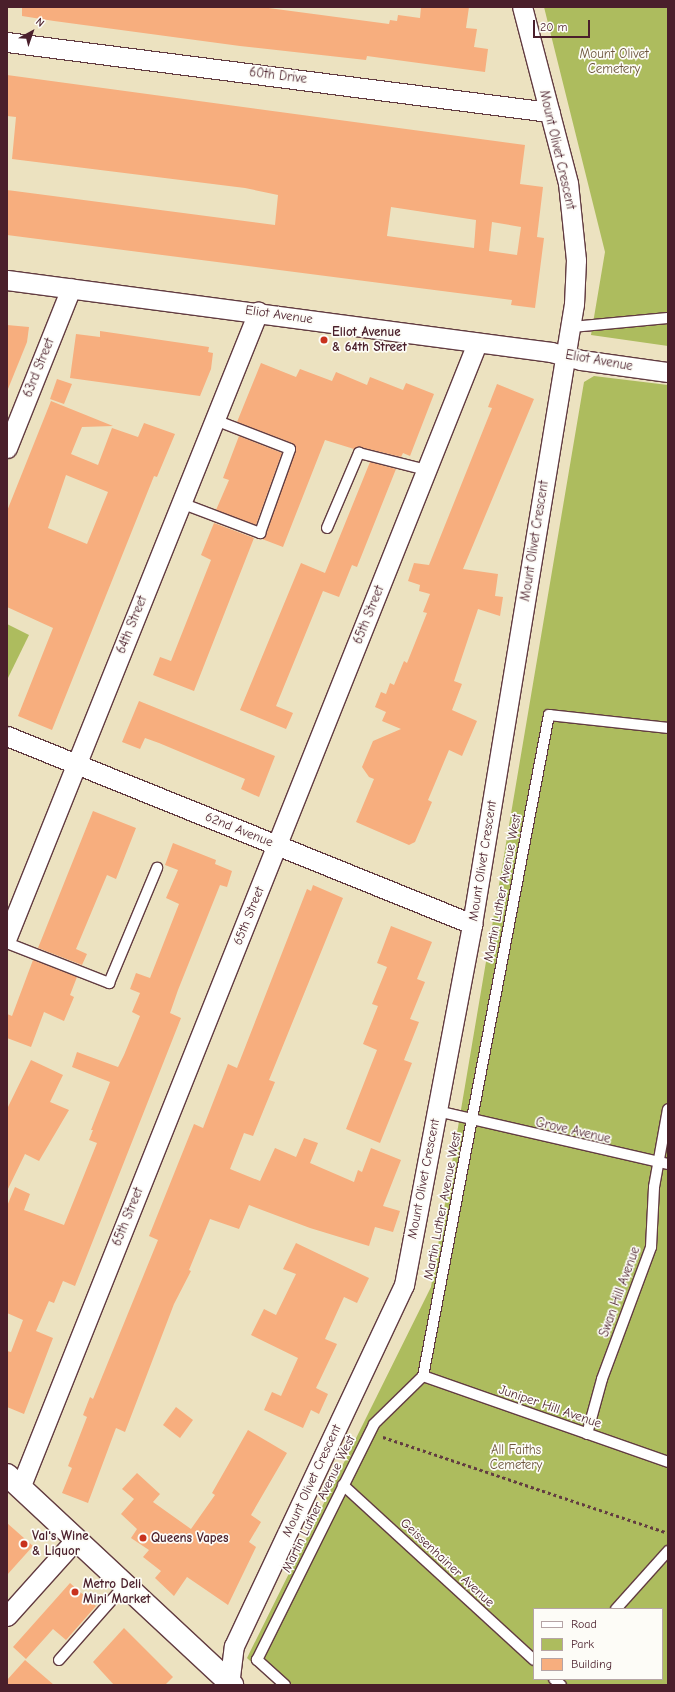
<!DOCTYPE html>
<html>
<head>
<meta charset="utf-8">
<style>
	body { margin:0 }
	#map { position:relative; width:675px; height:1692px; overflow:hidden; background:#ece2c0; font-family:"Comic Neue",sans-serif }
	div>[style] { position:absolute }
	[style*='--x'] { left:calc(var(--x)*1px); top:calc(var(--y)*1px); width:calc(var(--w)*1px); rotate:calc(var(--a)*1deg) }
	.green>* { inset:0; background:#adbc5e }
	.building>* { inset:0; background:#f7ae7e }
	.path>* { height:2.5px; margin-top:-1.25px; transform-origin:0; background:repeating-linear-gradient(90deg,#623c41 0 3px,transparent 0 6px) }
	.roads { filter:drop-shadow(1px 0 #623c41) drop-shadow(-1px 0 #623c41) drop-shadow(0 1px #623c41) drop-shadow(0 -1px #623c41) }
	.lane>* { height:10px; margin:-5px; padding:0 5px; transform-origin:5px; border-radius:5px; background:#fff }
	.street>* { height:19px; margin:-9.5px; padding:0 9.5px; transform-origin:9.5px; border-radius:9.5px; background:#fff }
	.secondary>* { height:22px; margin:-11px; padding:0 11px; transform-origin:11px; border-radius:11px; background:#fff }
	.dots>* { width:11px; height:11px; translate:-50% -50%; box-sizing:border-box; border:2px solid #fdfcf7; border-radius:50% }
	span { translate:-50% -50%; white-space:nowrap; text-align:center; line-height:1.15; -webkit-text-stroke:3.5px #fdfcf7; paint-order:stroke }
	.park-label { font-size:13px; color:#6d563d }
	.street-label { font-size:13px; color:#4a1f2b }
	.poi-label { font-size:13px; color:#4a1f2b; font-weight:700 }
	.left { translate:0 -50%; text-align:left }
	.frame { position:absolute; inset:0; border:8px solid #4a1f2b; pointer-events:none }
	.legend { position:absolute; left:533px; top:1608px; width:130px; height:72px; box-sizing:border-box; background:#fdfcf7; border:1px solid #b5a4a5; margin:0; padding:5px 7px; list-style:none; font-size:12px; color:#4a1f2b }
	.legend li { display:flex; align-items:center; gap:8px; height:20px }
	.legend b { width:20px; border:1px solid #b5a4a5 }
	.north { position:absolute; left:12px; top:12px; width:40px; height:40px; -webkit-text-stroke:3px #fdfcf7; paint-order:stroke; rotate:40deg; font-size:11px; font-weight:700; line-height:16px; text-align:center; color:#4a1f2b }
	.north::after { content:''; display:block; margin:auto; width:14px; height:18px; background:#4a1f2b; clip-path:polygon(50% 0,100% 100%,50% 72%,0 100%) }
	.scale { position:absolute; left:533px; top:20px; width:57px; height:18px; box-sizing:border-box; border:2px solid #4a1f2b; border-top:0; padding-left:5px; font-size:12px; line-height:14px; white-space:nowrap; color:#4a1f2b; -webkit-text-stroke:3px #fdfcf7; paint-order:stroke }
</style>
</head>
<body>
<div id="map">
	<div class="green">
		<div style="clip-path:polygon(544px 7px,668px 7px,668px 346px,591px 335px,605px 252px)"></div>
		<div style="clip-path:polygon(evenodd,594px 376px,668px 385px,668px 1685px,276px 1685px,247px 1658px,431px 1287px,584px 382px,594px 376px,534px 1609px,662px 1609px,662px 1679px,534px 1679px,534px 1609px)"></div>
		<div style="clip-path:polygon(7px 624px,29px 635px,7px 680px)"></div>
	</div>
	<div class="building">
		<div style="clip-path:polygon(22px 7px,261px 7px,389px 24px,390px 20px,397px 21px,398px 15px,420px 18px,421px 7px,469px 7px,466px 28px,477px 29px,474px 47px,488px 49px,485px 72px,367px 56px,366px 60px,240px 46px,54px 21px,22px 16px)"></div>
		<div style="clip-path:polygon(evenodd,7px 75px,525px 145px,520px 184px,543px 187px,537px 237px,544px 238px,535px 308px,511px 305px,512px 300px,7px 235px,7px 190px,275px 225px,278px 195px,245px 188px,12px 159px,16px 117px,7px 116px,7px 75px,391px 207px,476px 220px,474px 248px,387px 236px,391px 207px,7px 75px,492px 222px,521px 227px,517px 255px,489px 251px,492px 222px)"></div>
		<div style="clip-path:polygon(7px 325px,29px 327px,27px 342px,8px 389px)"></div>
		<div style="clip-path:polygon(100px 331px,209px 347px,208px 352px,213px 353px,211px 369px,200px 396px,70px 378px,76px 334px,100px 337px)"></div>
		<div style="clip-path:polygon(261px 363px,296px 377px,300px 369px,332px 381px,336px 372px,367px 385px,370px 377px,403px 390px,406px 383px,434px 394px,410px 456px,403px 453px,401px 457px,360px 447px,354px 449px,325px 440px,283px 547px,262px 539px,266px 535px,296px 448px,292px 443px,237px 422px)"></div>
		<div style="clip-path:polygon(57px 379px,72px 384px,64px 404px,50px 399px)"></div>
		<div style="clip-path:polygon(497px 384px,534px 399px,463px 569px,498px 574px,495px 596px,503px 597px,500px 616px,478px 609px,454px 681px,462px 684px,452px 710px,477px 721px,462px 756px,449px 750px,428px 800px,432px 802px,415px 842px,409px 845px,356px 822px,374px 779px,369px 777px,362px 767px,373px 741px,401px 729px,382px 721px,386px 712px,375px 707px,381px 692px,386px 694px,390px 683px,394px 685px,404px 661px,407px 663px,427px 613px,423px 612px,430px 594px,419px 591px,420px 585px,408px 581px,414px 563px,429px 565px,492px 408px,488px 407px)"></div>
		<div style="clip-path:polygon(evenodd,51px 401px,113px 426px,82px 427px,71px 454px,98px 465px,112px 428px,138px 437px,144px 423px,175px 434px,157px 477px,154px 476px,52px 730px,18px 716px,53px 628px,7px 607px,7px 511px,51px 401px,66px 475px,108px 492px,87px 544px,48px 528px,66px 475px)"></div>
		<div style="clip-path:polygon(239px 436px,282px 453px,256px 525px,216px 510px,229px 480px,223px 478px)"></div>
		<div style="clip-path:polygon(370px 462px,396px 469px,357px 567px,352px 565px,339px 597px,323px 591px,276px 706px,293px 713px,286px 729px,240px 710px,301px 563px,325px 573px)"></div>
		<div style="clip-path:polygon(214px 523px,254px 538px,194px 691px,153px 675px,160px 657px,171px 661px,211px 560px,201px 555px)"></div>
		<div style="clip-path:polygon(139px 701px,275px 756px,259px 797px,241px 789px,245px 779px,159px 743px,145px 738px,140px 749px,122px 742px)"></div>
		<div style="clip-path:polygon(93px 811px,136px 828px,116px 879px,107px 875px,76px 949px,87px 954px,82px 965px,38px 948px)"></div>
		<div style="clip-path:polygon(173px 843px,216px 860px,215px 864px,232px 871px,227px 887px,220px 885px,178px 990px,170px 1013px,181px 1018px,75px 1286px,63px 1281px,54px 1303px,49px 1301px,36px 1331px,53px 1338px,24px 1414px,7px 1407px,7px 1351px,11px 1352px,23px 1320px,7px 1313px,7px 1206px,15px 1187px,30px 1194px,24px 1210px,64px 1225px,97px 1143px,89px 1140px,93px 1130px,91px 1130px,110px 1082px,72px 1067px,77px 1052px,118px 1067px,124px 1055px,140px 1016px,132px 1012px,140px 993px,130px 989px,136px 973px,150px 978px,179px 904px,166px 898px,178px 870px,165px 865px)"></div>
		<div style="clip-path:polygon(313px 885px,343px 898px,269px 1080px,275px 1082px,253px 1136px,244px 1133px,230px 1169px,260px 1181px,275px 1148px,296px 1157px,304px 1138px,318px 1143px,310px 1163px,354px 1182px,358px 1170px,362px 1172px,371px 1148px,401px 1160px,383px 1206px,400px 1211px,393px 1232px,375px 1227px,369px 1246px,310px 1228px,249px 1205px,239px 1229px,210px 1219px,189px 1270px,191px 1271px,174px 1304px,125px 1432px,116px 1428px,88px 1503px,62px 1493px,72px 1468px,68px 1466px,87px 1417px,83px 1415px,90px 1397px,93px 1399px,158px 1240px,149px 1236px,194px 1124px,203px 1128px,228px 1064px,237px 1068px,307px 889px,311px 891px)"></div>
		<div style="clip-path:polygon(391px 926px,432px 942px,417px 979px,425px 982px,410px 1019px,419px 1022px,404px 1060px,412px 1063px,380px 1143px,346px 1129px,377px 1050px,363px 1044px,378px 1006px,372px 1004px,387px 967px,377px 963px)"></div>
		<div style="clip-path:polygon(33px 960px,77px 977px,70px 995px,74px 997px,64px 1021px,44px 1012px,31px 1047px,7px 1038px,7px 1014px,12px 1016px)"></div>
		<div style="clip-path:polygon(31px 1060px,63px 1075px,50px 1102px,69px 1110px,39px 1161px,25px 1154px,7px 1191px,7px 1109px)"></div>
		<div style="clip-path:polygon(296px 1243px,369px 1278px,357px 1303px,344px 1297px,325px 1339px,337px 1344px,316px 1388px,328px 1394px,319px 1414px,311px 1410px,303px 1428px,264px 1410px,272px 1392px,281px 1396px,298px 1358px,251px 1335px,264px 1309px,276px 1315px,296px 1274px,283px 1269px)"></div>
		<div style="clip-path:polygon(176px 1407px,193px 1420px,180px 1438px,163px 1425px)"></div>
		<div style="clip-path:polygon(248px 1430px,287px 1453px,251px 1515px,261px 1522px,249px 1542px,256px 1547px,228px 1605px,187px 1577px,174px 1596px,155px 1578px,161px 1571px,143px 1557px,149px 1550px,131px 1538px,137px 1529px,121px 1514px,134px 1499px,122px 1489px,137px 1473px,160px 1494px,153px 1502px,191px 1529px,215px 1495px,212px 1493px)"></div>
		<div style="clip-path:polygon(7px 1523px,33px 1546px,7px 1575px)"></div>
		<div style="clip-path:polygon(70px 1583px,96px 1606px,66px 1640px,53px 1629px,26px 1659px,13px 1647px)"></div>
		<div style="clip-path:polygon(124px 1628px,173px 1677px,165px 1685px,114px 1685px,93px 1662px)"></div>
		<div style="clip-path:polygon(25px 1660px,54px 1685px,7px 1685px,7px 1680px)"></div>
	</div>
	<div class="path">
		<div style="--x:383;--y:1437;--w:301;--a:18.6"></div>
	</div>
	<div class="roads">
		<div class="lane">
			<div style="--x:572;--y:327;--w:96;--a:-5.4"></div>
			<div style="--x:181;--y:503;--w:85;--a:20.8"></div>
			<div style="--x:260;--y:533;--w:89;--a:-70.3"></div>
			<div style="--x:290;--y:449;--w:80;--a:-158.9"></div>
			<div style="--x:327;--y:528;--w:82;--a:-66.9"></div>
			<div style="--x:359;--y:453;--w:69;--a:14.2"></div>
			<div style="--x:7;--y:943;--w:110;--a:21.4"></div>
			<div style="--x:109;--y:983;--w:125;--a:-67.3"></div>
			<div style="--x:437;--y:1111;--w:237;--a:12.9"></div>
			<div style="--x:423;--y:1376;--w:260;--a:19.3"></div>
			<div style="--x:587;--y:1434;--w:57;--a:-74.7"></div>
			<div style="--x:602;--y:1379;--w:141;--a:-69.6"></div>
			<div style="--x:651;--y:1247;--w:60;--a:-87.1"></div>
			<div style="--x:654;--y:1187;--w:79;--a:-79.8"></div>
			<div style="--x:343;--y:1485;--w:259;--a:42.5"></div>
			<div style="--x:616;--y:1609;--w:78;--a:-48.1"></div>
			<div style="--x:59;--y:1660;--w:100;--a:-48.7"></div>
			<div style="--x:554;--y:1679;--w:9;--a:41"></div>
			<div style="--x:285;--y:1685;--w:38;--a:-138"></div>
			<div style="--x:257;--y:1660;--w:263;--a:-63.6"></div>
			<div style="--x:374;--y:1424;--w:69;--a:-44.4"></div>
			<div style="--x:423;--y:1376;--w:673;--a:-79.21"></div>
			<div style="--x:549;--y:715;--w:120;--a:6.2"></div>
		</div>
		<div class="street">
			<div style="--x:7;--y:42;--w:547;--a:7.36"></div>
			<div style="--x:7;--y:280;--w:549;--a:7.54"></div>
			<div style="--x:551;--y:352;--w:31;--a:15"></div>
			<div style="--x:581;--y:360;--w:88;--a:7.9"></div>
			<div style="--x:7;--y:448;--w:172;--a:-68.2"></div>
			<div style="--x:7;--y:736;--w:502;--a:22.01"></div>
			<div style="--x:7;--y:937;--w:674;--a:-68.12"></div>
			<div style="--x:20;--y:1488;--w:1233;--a:-68.24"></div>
			<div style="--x:7;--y:1616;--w:103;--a:-48.1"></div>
			<div style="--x:229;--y:1685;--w:39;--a:-83"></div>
			<div style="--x:234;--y:1646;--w:399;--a:-64.8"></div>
			<div style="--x:404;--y:1285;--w:367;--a:-79.3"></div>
			<div style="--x:472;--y:924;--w:628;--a:-80.66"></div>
			<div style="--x:574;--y:304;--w:44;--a:-87.4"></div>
			<div style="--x:576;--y:260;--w:77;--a:-95.9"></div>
			<div style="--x:568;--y:183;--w:182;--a:-104.6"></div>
		</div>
		<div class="secondary">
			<div style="--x:7;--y:1475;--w:308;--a:43"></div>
		</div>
	</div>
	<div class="dots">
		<div style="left:324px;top:340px;background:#c8321e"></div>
		<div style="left:143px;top:1538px;background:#c8321e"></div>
		<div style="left:24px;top:1544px;background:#c8321e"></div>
		<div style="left:75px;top:1592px;background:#c8321e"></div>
	</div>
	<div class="park-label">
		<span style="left:614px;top:62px">Mount Olivet<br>Cemetery</span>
		<span style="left:516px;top:1458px">All Faiths<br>Cemetery</span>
	</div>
	<div class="street-label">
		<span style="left:278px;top:76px;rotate:7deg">60th Drive</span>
		<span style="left:557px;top:150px;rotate:77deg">Mount Olivet Crescent</span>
		<span style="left:279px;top:315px;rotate:8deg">Eliot Avenue</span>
		<span style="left:599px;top:361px;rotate:10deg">Eliot Avenue</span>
		<span style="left:39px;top:368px;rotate:-68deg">63rd Street</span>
		<span style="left:535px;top:541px;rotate:-81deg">Mount Olivet Crescent</span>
		<span style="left:369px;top:615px;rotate:-68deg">65th Street</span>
		<span style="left:132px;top:625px;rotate:-68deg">64th Street</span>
		<span style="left:239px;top:830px;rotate:22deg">62nd Avenue</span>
		<span style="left:483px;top:861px;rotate:-81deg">Mount Olivet Crescent</span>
		<span style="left:503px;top:888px;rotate:-79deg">Martin Luther Avenue West</span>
		<span style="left:249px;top:916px;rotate:-68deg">65th Street</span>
		<span style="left:573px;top:1131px;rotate:13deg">Grove Avenue</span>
		<span style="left:424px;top:1179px;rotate:-79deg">Mount Olivet Crescent</span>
		<span style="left:443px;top:1206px;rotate:-79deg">Martin Luther Avenue West</span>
		<span style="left:128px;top:1217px;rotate:-68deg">65th Street</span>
		<span style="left:620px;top:1292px;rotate:-70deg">Swan Hill Avenue</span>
		<span style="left:550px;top:1407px;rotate:19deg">Juniper Hill Avenue</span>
		<span style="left:312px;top:1481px;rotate:-65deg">Mount Olivet Crescent</span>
		<span style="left:319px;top:1504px;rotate:-64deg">Martin Luther Avenue West</span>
		<span style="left:447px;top:1563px;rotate:43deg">Geissenhainer Avenue</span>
	</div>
	<div class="poi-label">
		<span class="left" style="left:332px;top:340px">Eliot Avenue<br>&amp; 64th Street</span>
		<span class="left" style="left:32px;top:1544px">Val's Wine<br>&amp; Liquor</span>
		<span class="left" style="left:151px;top:1538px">Queens Vapes</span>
		<span class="left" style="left:83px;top:1592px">Metro Deli<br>Mini Market</span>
	</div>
	<div class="frame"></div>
	<ul class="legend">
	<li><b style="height:5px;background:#fff"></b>Road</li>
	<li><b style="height:11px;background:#adbc5e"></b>Park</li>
	<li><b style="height:11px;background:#f7ae7e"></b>Building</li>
	</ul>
	<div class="north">N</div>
	<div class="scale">20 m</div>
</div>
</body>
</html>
